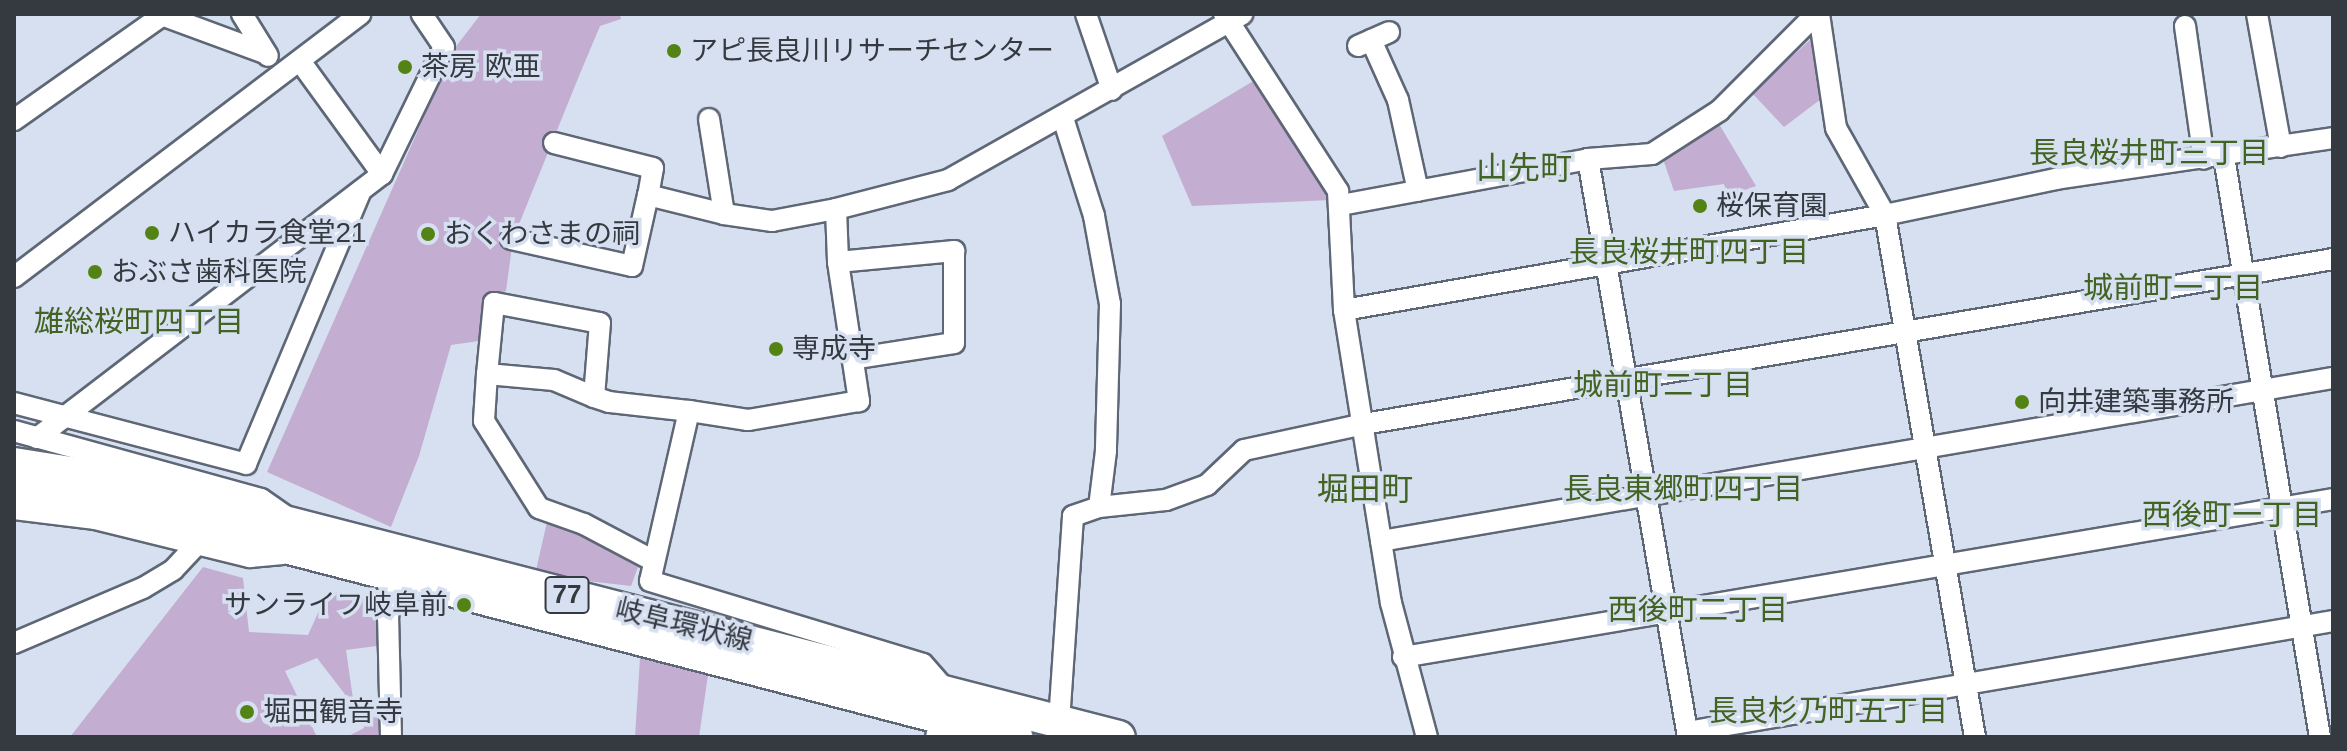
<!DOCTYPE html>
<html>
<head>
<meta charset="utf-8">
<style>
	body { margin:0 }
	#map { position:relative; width:2347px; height:751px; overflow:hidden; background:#d6e0f1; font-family:Helvetica,"Noto Sans JP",sans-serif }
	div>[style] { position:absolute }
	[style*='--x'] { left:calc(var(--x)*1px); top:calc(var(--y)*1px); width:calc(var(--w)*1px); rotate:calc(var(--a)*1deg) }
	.green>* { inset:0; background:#c3add1 }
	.roads { filter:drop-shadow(2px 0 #5e6776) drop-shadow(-2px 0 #5e6776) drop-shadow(0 2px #5e6776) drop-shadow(0 -2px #5e6776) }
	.minor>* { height:20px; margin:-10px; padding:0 10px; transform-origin:10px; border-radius:10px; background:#fff }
	.primary>* { height:32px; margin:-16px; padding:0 16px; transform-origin:16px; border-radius:16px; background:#fff }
	.dots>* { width:22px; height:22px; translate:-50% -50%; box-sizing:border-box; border:4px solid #d6e0f1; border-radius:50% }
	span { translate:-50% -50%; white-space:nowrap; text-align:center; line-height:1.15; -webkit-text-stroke:7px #d6e0f1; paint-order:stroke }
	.shield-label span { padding:2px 6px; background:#d6e0f1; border:2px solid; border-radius:6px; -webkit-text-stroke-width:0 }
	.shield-label { font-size:26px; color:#353940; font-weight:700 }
	.poi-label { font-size:28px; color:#353940 }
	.left { translate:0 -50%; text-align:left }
	.right { translate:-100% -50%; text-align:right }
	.street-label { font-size:28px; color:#353940 }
	.neighbourhood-label { font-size:30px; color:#436322 }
	.quarter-label { font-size:32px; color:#436322 }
	.frame { position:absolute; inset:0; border:16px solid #353940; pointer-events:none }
</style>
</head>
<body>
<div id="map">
	<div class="green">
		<div style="clip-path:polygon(481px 14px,620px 14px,621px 19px,600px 26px,579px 76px,513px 239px,506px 291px,490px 297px,486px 340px,451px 345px,419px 456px,391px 527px,267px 472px,454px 49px)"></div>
		<div style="clip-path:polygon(1811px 39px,1821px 99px,1784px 127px,1752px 93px)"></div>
		<div style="clip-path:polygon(1255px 80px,1331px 200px,1192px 206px,1162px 136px)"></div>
		<div style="clip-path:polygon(1719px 124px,1756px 186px,1728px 196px,1724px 184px,1674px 191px,1663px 159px)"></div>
		<div style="clip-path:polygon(547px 522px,584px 530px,638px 567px,631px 586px,562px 578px,536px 570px)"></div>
		<div style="clip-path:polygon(203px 567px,243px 578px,249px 632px,308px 635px,328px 591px,380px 600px,384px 645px,346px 650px,354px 706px,317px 658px,285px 671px,317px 737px,70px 737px)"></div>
		<div style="clip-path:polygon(640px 658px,708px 675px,699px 737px,635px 737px)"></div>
		<div style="clip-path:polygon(387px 714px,382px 737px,347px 737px,364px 728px,363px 718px)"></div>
	</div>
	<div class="roads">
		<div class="minor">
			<div style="--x:159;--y:14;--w:113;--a:20.2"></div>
			<div style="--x:242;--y:14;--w:49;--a:58.2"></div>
			<div style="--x:1086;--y:14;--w:80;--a:71.1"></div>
			<div style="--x:1224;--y:14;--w:211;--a:57.2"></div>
			<div style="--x:1338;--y:191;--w:119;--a:87.1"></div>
			<div style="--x:1344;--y:310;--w:297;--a:80.9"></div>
			<div style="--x:1391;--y:603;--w:139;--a:75"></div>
			<div style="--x:1819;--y:14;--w:115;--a:81.5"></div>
			<div style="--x:1836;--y:128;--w:100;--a:60.6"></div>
			<div style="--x:1885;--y:215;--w:530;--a:80.22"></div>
			<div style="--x:2257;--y:14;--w:135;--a:79.8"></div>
			<div style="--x:2185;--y:26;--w:134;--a:81.9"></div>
			<div style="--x:1371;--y:40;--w:66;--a:65.8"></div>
			<div style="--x:1398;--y:100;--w:93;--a:77.6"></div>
			<div style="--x:1358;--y:46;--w:34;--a:-24"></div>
			<div style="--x:300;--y:61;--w:140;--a:54"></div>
			<div style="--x:1063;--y:118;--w:103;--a:72.4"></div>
			<div style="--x:1094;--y:216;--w:89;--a:79.7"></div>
			<div style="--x:1110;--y:304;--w:147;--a:91.6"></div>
			<div style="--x:1106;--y:451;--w:56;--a:97.1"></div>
			<div style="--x:709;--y:119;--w:96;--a:81"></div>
			<div style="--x:14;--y:120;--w:182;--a:-35.2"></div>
			<div style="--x:554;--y:143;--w:102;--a:14.2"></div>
			<div style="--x:653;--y:168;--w:27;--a:100"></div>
			<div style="--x:648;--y:195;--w:78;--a:14"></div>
			<div style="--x:724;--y:214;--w:49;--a:8.3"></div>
			<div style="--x:772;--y:221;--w:65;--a:-10.6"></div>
			<div style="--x:836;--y:209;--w:116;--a:-14.5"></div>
			<div style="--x:948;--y:180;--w:338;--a:-29.4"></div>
			<div style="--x:2224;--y:157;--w:588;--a:80.6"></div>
			<div style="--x:1588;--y:159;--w:587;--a:80.18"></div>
			<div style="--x:1341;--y:205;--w:251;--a:-10.5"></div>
			<div style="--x:1588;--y:159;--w:64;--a:-4.5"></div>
			<div style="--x:1652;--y:154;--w:80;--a:-32.7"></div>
			<div style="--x:1719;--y:111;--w:137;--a:-45"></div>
			<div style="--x:836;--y:209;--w:53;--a:87.8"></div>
			<div style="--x:838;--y:262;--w:141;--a:81.4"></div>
			<div style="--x:859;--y:401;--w:113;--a:170.3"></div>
			<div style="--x:748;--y:420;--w:60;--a:-171.3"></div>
			<div style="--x:689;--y:411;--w:174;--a:102.9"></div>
			<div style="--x:650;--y:581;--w:285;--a:16.9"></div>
			<div style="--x:923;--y:664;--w:37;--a:49"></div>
			<div style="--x:947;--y:692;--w:46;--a:103.7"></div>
			<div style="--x:511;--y:239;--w:124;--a:12.6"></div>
			<div style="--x:632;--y:266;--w:73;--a:-77.3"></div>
			<div style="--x:838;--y:262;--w:117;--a:-5.4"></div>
			<div style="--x:954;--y:251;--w:92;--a:90"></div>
			<div style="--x:954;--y:343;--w:103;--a:171.1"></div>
			<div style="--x:14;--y:277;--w:435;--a:-37.2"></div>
			<div style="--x:1344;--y:310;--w:549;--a:-9.96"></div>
			<div style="--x:1885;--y:215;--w:175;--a:-11.9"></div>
			<div style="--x:2056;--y:179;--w:280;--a:-8.4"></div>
			<div style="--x:487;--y:374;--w:47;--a:93.7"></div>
			<div style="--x:484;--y:421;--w:103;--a:57.7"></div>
			<div style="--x:539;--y:508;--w:48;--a:19.6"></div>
			<div style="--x:584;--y:524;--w:79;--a:27.9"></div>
			<div style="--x:594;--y:397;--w:74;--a:-85.4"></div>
			<div style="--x:600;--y:323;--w:108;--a:-169.3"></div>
			<div style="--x:494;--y:303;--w:71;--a:95.6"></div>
			<div style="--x:487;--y:374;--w:67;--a:5.1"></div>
			<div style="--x:554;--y:380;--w:43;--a:23"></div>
			<div style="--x:594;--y:397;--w:16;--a:18"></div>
			<div style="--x:609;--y:402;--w:81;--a:6.4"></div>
			<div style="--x:14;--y:403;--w:240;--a:14.7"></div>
			<div style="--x:246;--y:464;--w:296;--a:-67.2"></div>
			<div style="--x:14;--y:431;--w:256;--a:15.4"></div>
			<div style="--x:261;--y:499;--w:28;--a:35"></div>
			<div style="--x:37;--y:438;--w:434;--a:-37.4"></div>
			<div style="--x:382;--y:174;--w:141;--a:-64"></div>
			<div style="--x:444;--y:47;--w:40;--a:-124"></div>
			<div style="--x:14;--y:509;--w:82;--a:7"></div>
			<div style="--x:95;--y:519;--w:160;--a:13.8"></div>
			<div style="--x:250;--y:557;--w:33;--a:-5"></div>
			<div style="--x:1381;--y:541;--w:966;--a:-9.72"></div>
			<div style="--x:14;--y:643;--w:140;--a:-23.1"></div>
			<div style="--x:143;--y:588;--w:35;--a:-31"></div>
			<div style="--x:173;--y:570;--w:33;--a:-47"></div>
			<div style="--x:1403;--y:657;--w:943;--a:-9.64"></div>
			<div style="--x:1059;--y:722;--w:206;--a:-86.1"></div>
			<div style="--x:1073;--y:516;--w:28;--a:-19"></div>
			<div style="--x:1099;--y:507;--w:67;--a:-6"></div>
			<div style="--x:1166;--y:500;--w:44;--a:-20.1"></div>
			<div style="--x:1207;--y:485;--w:51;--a:-43.4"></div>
			<div style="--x:1244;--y:450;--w:123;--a:-12.2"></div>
			<div style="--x:1364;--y:424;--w:983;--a:-9.66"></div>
			<div style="--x:1687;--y:732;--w:655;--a:-9.75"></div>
			<div style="--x:391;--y:737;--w:119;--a:-91.4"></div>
			<div style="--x:388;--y:618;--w:41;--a:-83"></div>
		</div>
		<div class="primary">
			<div style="--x:14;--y:464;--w:121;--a:9.1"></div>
			<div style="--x:133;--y:483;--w:1018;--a:14.45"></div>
			<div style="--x:14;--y:488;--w:115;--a:9"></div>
			<div style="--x:128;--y:506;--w:918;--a:14.58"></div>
		</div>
	</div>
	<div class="dots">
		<div style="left:674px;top:51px;background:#538315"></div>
		<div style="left:405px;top:67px;background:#538315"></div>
		<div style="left:1700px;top:206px;background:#538315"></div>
		<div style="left:152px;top:233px;background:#538315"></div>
		<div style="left:428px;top:234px;background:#538315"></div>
		<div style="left:95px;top:272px;background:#538315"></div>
		<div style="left:776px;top:349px;background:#538315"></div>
		<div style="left:2022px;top:402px;background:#538315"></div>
		<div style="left:464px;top:605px;background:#538315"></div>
		<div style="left:247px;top:712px;background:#538315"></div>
	</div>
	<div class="shield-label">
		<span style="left:567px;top:595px">77</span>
	</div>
	<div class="poi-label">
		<span class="left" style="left:690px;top:51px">アピ長良川リサーチセンター</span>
		<span class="left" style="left:421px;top:67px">茶房 欧亜</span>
		<span class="left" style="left:1716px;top:206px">桜保育園</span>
		<span class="left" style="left:168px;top:233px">ハイカラ食堂21</span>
		<span class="left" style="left:444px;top:234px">おくわさまの祠</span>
		<span class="left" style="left:111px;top:272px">おぶさ歯科医院</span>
		<span class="left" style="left:792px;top:349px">専成寺</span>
		<span class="left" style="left:2038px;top:402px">向井建築事務所</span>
		<span class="right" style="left:448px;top:605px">サンライフ岐阜前</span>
		<span class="left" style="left:263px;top:712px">堀田観音寺</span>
	</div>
	<div class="street-label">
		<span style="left:684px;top:625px;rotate:14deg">岐阜環状線</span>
	</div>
	<div class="neighbourhood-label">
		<span style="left:2149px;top:153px">長良桜井町三丁目</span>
		<span style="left:1689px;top:252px">長良桜井町四丁目</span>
		<span style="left:2173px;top:288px">城前町一丁目</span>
		<span style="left:139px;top:322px">雄総桜町四丁目</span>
		<span style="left:1663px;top:385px">城前町二丁目</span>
		<span style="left:1683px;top:489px">長良東郷町四丁目</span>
		<span style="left:2232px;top:515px">西後町一丁目</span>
		<span style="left:1698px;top:610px">西後町二丁目</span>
		<span style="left:1828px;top:711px">長良杉乃町五丁目</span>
	</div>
	<div class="quarter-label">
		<span style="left:1524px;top:168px">山先町</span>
		<span style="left:1365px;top:489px">堀田町</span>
	</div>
	<div class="frame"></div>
</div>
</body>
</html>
